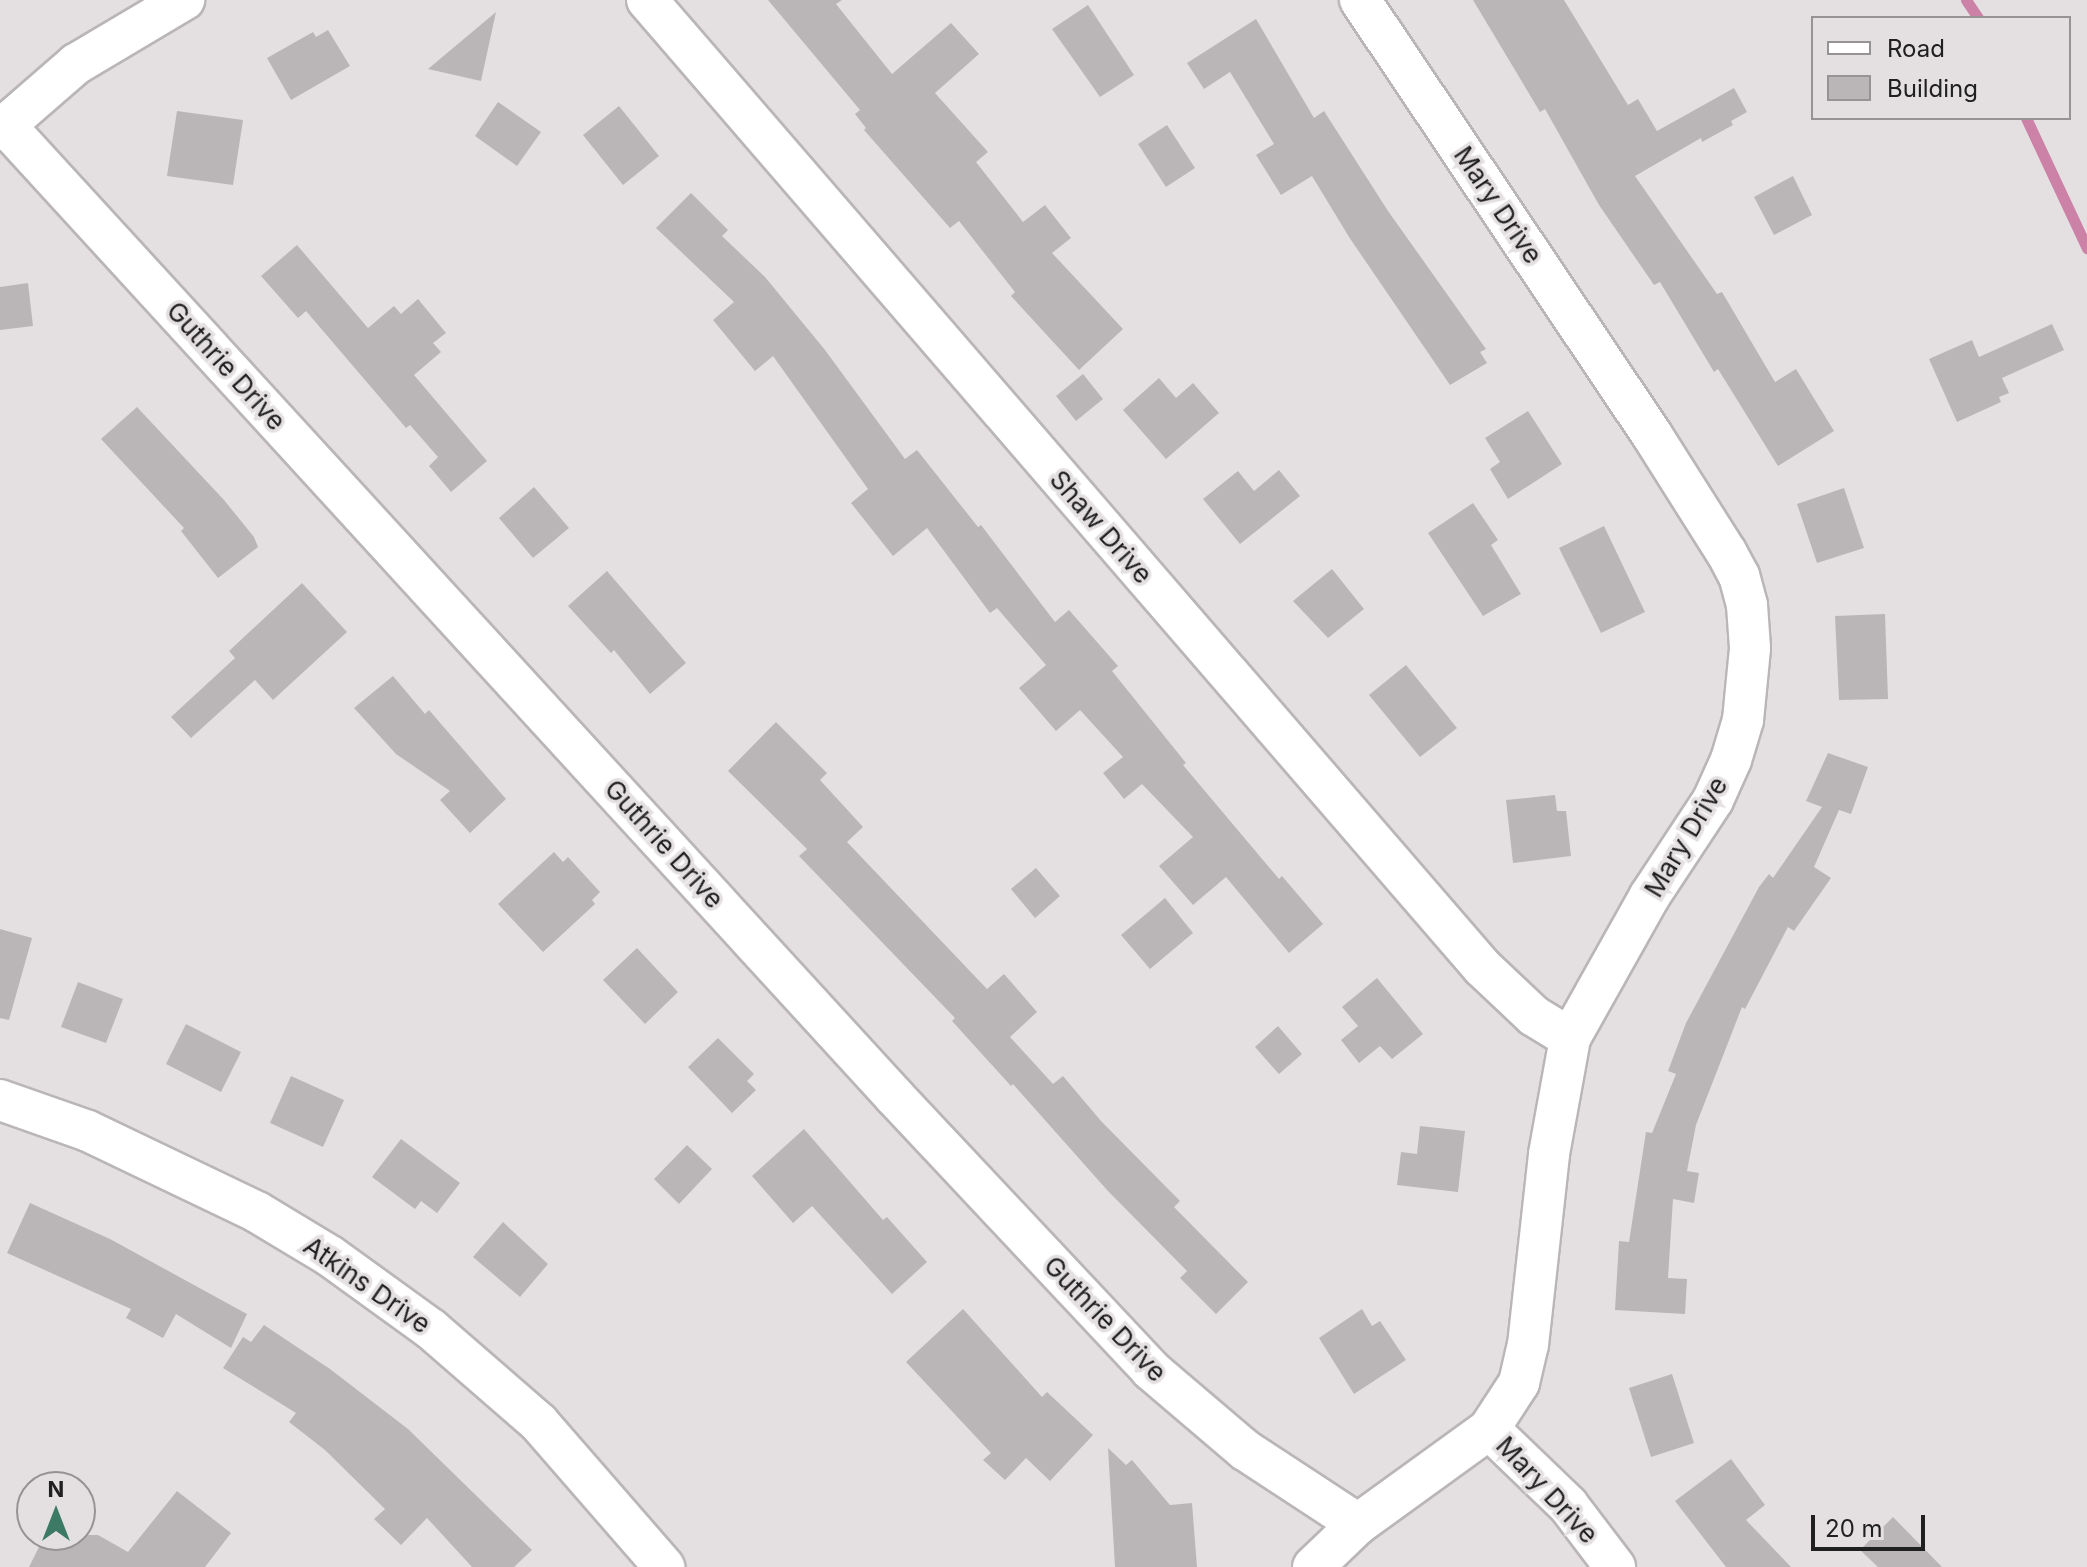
<!DOCTYPE html>
<html>
<head>
<meta charset="utf-8">
<style>
	body { margin:0 }
	#map { position:relative; width:2087px; height:1567px; overflow:hidden; background:#e4e0e2; font-family:Inter,sans-serif }
	div>[style] { position:absolute }
	[style*='--x'] { left:calc(var(--x)*1px); top:calc(var(--y)*1px); width:calc(var(--w)*1px); rotate:calc(var(--a)*1deg) }
	.stream>* { height:11px; margin:-5.5px; padding:0 5.5px; transform-origin:5.5px; border-radius:5.5px; background:#cc81a6 }
	.building>* { inset:0; background:#bab6b8 }
	.roads { filter:drop-shadow(2px 0 #bab6b8) drop-shadow(-2px 0 #bab6b8) drop-shadow(0 2px #bab6b8) drop-shadow(0 -2px #bab6b8) }
	.minor>* { height:40px; margin:-20px; padding:0 20px; transform-origin:20px; border-radius:20px; background:#fff }
	span { translate:-50% -50%; white-space:nowrap; text-align:center; line-height:1.15; -webkit-text-stroke:7px #e4e0e2; paint-order:stroke }
	.street-label { font-size:26px; color:#212020 }
	.legend { position:absolute; left:1811px; top:16px; width:260px; height:104px; box-sizing:border-box; background:#e4e0e2; border:2px solid #969394; margin:0; padding:10px 14px; list-style:none; font-size:24px; color:#212020 }
	.legend li { display:flex; align-items:center; gap:16px; height:40px }
	.legend b { width:40px; border:2px solid #969394 }
	.north { position:absolute; left:16px; top:1471px; width:80px; height:80px; box-sizing:border-box; background:#e4e0e2; border:2px solid #969394; border-radius:50%; rotate:0deg; font-size:22px; font-weight:700; line-height:32px; text-align:center; color:#212020 }
	.north::after { content:''; display:block; margin:auto; width:28px; height:36px; background:#3d7a65; clip-path:polygon(50% 0,100% 100%,50% 72%,0 100%) }
	.scale { position:absolute; left:1811px; top:1515px; width:114px; height:36px; box-sizing:border-box; border:4px solid #212020; border-top:0; padding-left:10px; font-size:24px; line-height:28px; white-space:nowrap; color:#212020; -webkit-text-stroke:6px #e4e0e2; paint-order:stroke }
</style>
</head>
<body>
<div id="map">
	<div class="stream">
		<div style="--x:1966;--y:0;--w:22;--a:56"></div>
		<div style="--x:2026;--y:118;--w:144;--a:64.9"></div>
	</div>
	<div class="building">
		<div style="clip-path:polygon(768px 0,842px 0,836px 4px,892px 74px,951px 23px,979px 54px,935px 93px,988px 152px,976px 162px,1023px 222px,1045px 205px,1071px 238px,1052px 253px,1123px 329px,1079px 370px,1011px 296px,1015px 292px,959px 221px,950px 228px,864px 130px,866px 128px,855px 114px,860px 110px)"></div>
		<div style="clip-path:polygon(1473px 0,1564px 0,1628px 105px,1638px 99px,1657px 131px,1734px 88px,1747px 112px,1731px 121px,1733px 125px,1702px 142px,1701px 138px,1635px 176px,1717px 294px,1722px 292px,1775px 382px,1796px 369px,1834px 431px,1778px 466px,1718px 369px,1714px 372px,1660px 282px,1654px 285px,1599px 205px,1545px 109px,1540px 112px)"></div>
		<div style="clip-path:polygon(1088px 5px,1134px 75px,1100px 97px,1052px 29px)"></div>
		<div style="clip-path:polygon(496px 12px,481px 81px,428px 69px)"></div>
		<div style="clip-path:polygon(1256px 19px,1314px 118px,1324px 111px,1388px 211px,1486px 349px,1480px 352px,1487px 363px,1450px 385px,1349px 237px,1312px 176px,1281px 195px,1256px 155px,1274px 144px,1230px 72px,1204px 89px,1187px 63px)"></div>
		<div style="clip-path:polygon(328px 30px,350px 66px,291px 100px,267px 58px,313px 32px,316px 37px)"></div>
		<div style="clip-path:polygon(498px 102px,541px 132px,517px 166px,475px 136px)"></div>
		<div style="clip-path:polygon(619px 106px,659px 156px,623px 185px,583px 135px)"></div>
		<div style="clip-path:polygon(177px 111px,243px 120px,233px 185px,167px 176px)"></div>
		<div style="clip-path:polygon(1167px 125px,1195px 168px,1166px 187px,1138px 144px)"></div>
		<div style="clip-path:polygon(1793px 176px,1812px 215px,1774px 235px,1754px 197px)"></div>
		<div style="clip-path:polygon(691px 193px,728px 230px,722px 236px,765px 277px,825px 350px,905px 459px,917px 450px,978px 527px,981px 525px,1055px 622px,1069px 610px,1118px 666px,1112px 671px,1186px 763px,1183px 765px,1279px 879px,1282px 876px,1323px 924px,1289px 953px,1226px 877px,1193px 905px,1159px 866px,1193px 837px,1142px 784px,1124px 799px,1103px 773px,1123px 757px,1080px 710px,1056px 731px,1019px 688px,1046px 665px,997px 608px,990px 613px,927px 528px,893px 556px,851px 503px,868px 489px,773px 356px,755px 371px,713px 320px,734px 302px,656px 228px)"></div>
		<div style="clip-path:polygon(297px 245px,368px 328px,394px 306px,401px 314px,418px 299px,446px 333px,433px 343px,441px 352px,414px 375px,487px 461px,451px 492px,429px 466px,438px 457px,410px 425px,406px 428px,306px 311px,298px 318px,261px 276px)"></div>
		<div style="clip-path:polygon(28px 283px,33px 326px,0 330px,0 287px)"></div>
		<div style="clip-path:polygon(2052px 324px,2064px 350px,2002px 378px,2009px 393px,1999px 397px,2001px 402px,1957px 422px,1929px 359px,1972px 340px,1979px 357px)"></div>
		<div style="clip-path:polygon(1083px 374px,1103px 399px,1076px 421px,1056px 396px)"></div>
		<div style="clip-path:polygon(1159px 378px,1176px 398px,1193px 383px,1219px 413px,1166px 459px,1123px 410px)"></div>
		<div style="clip-path:polygon(137px 407px,224px 500px,254px 537px,258px 547px,218px 578px,181px 531px,184px 528px,101px 439px)"></div>
		<div style="clip-path:polygon(1528px 411px,1562px 464px,1508px 499px,1490px 469px,1500px 462px,1485px 438px)"></div>
		<div style="clip-path:polygon(1279px 470px,1300px 496px,1240px 544px,1203px 499px,1238px 471px,1254px 491px)"></div>
		<div style="clip-path:polygon(534px 487px,569px 528px,533px 558px,499px 518px)"></div>
		<div style="clip-path:polygon(1844px 488px,1864px 548px,1817px 563px,1797px 504px)"></div>
		<div style="clip-path:polygon(1473px 503px,1498px 540px,1491px 545px,1521px 594px,1483px 616px,1428px 533px)"></div>
		<div style="clip-path:polygon(1604px 526px,1645px 612px,1601px 633px,1559px 548px)"></div>
		<div style="clip-path:polygon(1332px 569px,1364px 609px,1328px 638px,1293px 601px)"></div>
		<div style="clip-path:polygon(607px 571px,686px 663px,650px 694px,614px 650px,611px 653px,568px 606px)"></div>
		<div style="clip-path:polygon(302px 583px,347px 632px,273px 700px,255px 680px,191px 738px,171px 717px,235px 658px,229px 651px)"></div>
		<div style="clip-path:polygon(1885px 614px,1888px 699px,1839px 700px,1835px 616px)"></div>
		<div style="clip-path:polygon(1406px 665px,1457px 728px,1420px 757px,1369px 695px)"></div>
		<div style="clip-path:polygon(393px 676px,425px 714px,429px 710px,506px 799px,470px 833px,440px 800px,450px 791px,396px 754px,354px 708px)"></div>
		<div style="clip-path:polygon(776px 722px,827px 773px,820px 780px,863px 827px,847px 842px,987px 989px,1004px 974px,1037px 1012px,1010px 1037px,1053px 1084px,1063px 1076px,1101px 1121px,1180px 1201px,1174px 1207px,1248px 1282px,1216px 1314px,1180px 1278px,1187px 1271px,1107px 1190px,1013px 1084px,1011px 1086px,952px 1021px,955px 1018px,799px 856px,807px 849px,728px 771px)"></div>
		<div style="clip-path:polygon(1828px 753px,1868px 767px,1851px 814px,1839px 810px,1814px 867px,1831px 878px,1794px 931px,1788px 927px,1745px 1009px,1742px 1007px,1696px 1125px,1687px 1171px,1699px 1173px,1694px 1203px,1673px 1199px,1668px 1278px,1687px 1279px,1685px 1314px,1615px 1310px,1619px 1241px,1629px 1242px,1646px 1132px,1652px 1133px,1676px 1074px,1668px 1071px,1686px 1023px,1759px 887px,1769px 874px,1773px 878px,1822px 807px,1806px 801px)"></div>
		<div style="clip-path:polygon(1555px 795px,1557px 811px,1566px 811px,1571px 856px,1513px 863px,1506px 800px)"></div>
		<div style="clip-path:polygon(554px 852px,563px 862px,568px 857px,600px 892px,592px 900px,595px 904px,543px 952px,498px 904px)"></div>
		<div style="clip-path:polygon(1036px 868px,1060px 896px,1035px 918px,1011px 889px)"></div>
		<div style="clip-path:polygon(1165px 898px,1193px 933px,1150px 969px,1121px 935px)"></div>
		<div style="clip-path:polygon(0 929px,32px 938px,9px 1020px,0 1018px)"></div>
		<div style="clip-path:polygon(637px 948px,678px 992px,645px 1024px,603px 980px)"></div>
		<div style="clip-path:polygon(1377px 978px,1423px 1034px,1392px 1059px,1380px 1046px,1359px 1063px,1341px 1040px,1358px 1026px,1342px 1007px)"></div>
		<div style="clip-path:polygon(78px 982px,123px 999px,106px 1043px,61px 1027px)"></div>
		<div style="clip-path:polygon(186px 1024px,241px 1052px,221px 1092px,166px 1064px)"></div>
		<div style="clip-path:polygon(1278px 1026px,1302px 1054px,1279px 1074px,1255px 1047px)"></div>
		<div style="clip-path:polygon(718px 1038px,754px 1074px,747px 1081px,756px 1090px,732px 1113px,688px 1067px)"></div>
		<div style="clip-path:polygon(291px 1076px,344px 1100px,323px 1147px,270px 1123px)"></div>
		<div style="clip-path:polygon(1420px 1126px,1465px 1131px,1458px 1192px,1397px 1185px,1401px 1152px,1417px 1154px)"></div>
		<div style="clip-path:polygon(804px 1129px,883px 1220px,887px 1217px,927px 1262px,892px 1294px,812px 1206px,793px 1223px,752px 1176px)"></div>
		<div style="clip-path:polygon(401px 1139px,460px 1183px,437px 1213px,421px 1201px,415px 1209px,372px 1177px)"></div>
		<div style="clip-path:polygon(687px 1145px,712px 1169px,679px 1204px,654px 1179px)"></div>
		<div style="clip-path:polygon(30px 1203px,110px 1239px,247px 1314px,231px 1348px,176px 1314px,163px 1338px,126px 1318px,131px 1309px,7px 1253px)"></div>
		<div style="clip-path:polygon(503px 1222px,548px 1264px,520px 1297px,473px 1257px)"></div>
		<div style="clip-path:polygon(963px 1309px,1042px 1397px,1047px 1392px,1093px 1435px,1050px 1481px,1026px 1458px,1005px 1480px,983px 1460px,991px 1453px,906px 1362px)"></div>
		<div style="clip-path:polygon(1362px 1309px,1372px 1326px,1380px 1321px,1406px 1360px,1354px 1394px,1319px 1338px)"></div>
		<div style="clip-path:polygon(264px 1325px,330px 1369px,408px 1429px,532px 1550px,514px 1567px,472px 1567px,427px 1518px,401px 1545px,374px 1519px,385px 1509px,325px 1450px,289px 1422px,296px 1413px,223px 1368px,243px 1337px,251px 1342px)"></div>
		<div style="clip-path:polygon(1672px 1374px,1694px 1443px,1651px 1457px,1629px 1388px)"></div>
		<div style="clip-path:polygon(1108px 1448px,1126px 1465px,1132px 1460px,1170px 1505px,1192px 1503px,1197px 1567px,1115px 1567px)"></div>
		<div style="clip-path:polygon(1731px 1459px,1765px 1505px,1746px 1520px,1791px 1567px,1726px 1567px,1675px 1501px)"></div>
		<div style="clip-path:polygon(177px 1491px,231px 1533px,205px 1567px,29px 1567px,45px 1535px,98px 1535px,128px 1552px)"></div>
		<div style="clip-path:polygon(1893px 1517px,1942px 1567px,1878px 1567px,1860px 1550px)"></div>
	</div>
	<div class="roads">
		<div class="minor">
			<div style="--x:647;--y:0;--w:1278;--a:49.19"></div>
			<div style="--x:1482;--y:967;--w:71;--a:43.3"></div>
			<div style="--x:1534;--y:1016;--w:42;--a:31.4"></div>
			<div style="--x:5;--y:125;--w:1318;--a:47.52"></div>
			<div style="--x:895;--y:1097;--w:374;--a:46.8"></div>
			<div style="--x:1151;--y:1370;--w:123;--a:40.4"></div>
			<div style="--x:1245;--y:1450;--w:135;--a:33.2"></div>
			<div style="--x:0;--y:130;--w:101;--a:-41"></div>
			<div style="--x:76;--y:64;--w:126;--a:-30.7"></div>
			<div style="--x:0;--y:1100;--w:93;--a:19.4"></div>
			<div style="--x:88;--y:1131;--w:187;--a:25.6"></div>
			<div style="--x:257;--y:1212;--w:85;--a:31.1"></div>
			<div style="--x:330;--y:1256;--w:125;--a:35.9"></div>
			<div style="--x:431;--y:1329;--w:143;--a:41"></div>
			<div style="--x:539;--y:1423;--w:191;--a:49"></div>
			<div style="--x:1489;--y:1429;--w:110;--a:43.9"></div>
			<div style="--x:1568;--y:1505;--w:78;--a:52.8"></div>
			<div style="--x:1313;--y:1567;--w:62;--a:-43.7"></div>
			<div style="--x:1358;--y:1524;--w:162;--a:-35.9"></div>
			<div style="--x:1489;--y:1429;--w:55;--a:-56.9"></div>
			<div style="--x:1519;--y:1383;--w:39;--a:-77"></div>
			<div style="--x:1528;--y:1345;--w:192;--a:-83.7"></div>
			<div style="--x:1549;--y:1154;--w:118;--a:-79.7"></div>
			<div style="--x:1570;--y:1038;--w:162;--a:-60.7"></div>
			<div style="--x:1649;--y:897;--w:116;--a:-56.6"></div>
			<div style="--x:1713;--y:800;--w:44;--a:-65.8"></div>
			<div style="--x:1731;--y:760;--w:42;--a:-73.3"></div>
			<div style="--x:1743;--y:720;--w:72;--a:-84.4"></div>
			<div style="--x:1750;--y:648;--w:43;--a:-94"></div>
			<div style="--x:1747;--y:605;--w:30;--a:-105"></div>
			<div style="--x:1739;--y:576;--w:27;--a:-118"></div>
			<div style="--x:1726;--y:552;--w:138;--a:-122.3"></div>
			<div style="--x:1652;--y:435;--w:524;--a:-123.87"></div>
		</div>
	</div>
	<div class="street-label">
		<span style="left:1498px;top:205px;rotate:56deg">Mary Drive</span>
		<span style="left:226px;top:366px;rotate:48deg">Guthrie Drive</span>
		<span style="left:1101px;top:527px;rotate:49deg">Shaw Drive</span>
		<span style="left:1686px;top:837px;rotate:-59deg">Mary Drive</span>
		<span style="left:664px;top:844px;rotate:48deg">Guthrie Drive</span>
		<span style="left:367px;top:1285px;rotate:35deg">Atkins Drive</span>
		<span style="left:1105px;top:1319px;rotate:46deg">Guthrie Drive</span>
		<span style="left:1547px;top:1490px;rotate:47deg">Mary Drive</span>
	</div>
	<ul class="legend">
	<li><b style="height:10px;background:#fff"></b>Road</li>
	<li><b style="height:22px;background:#bab6b8"></b>Building</li>
	</ul>
	<div class="north">N</div>
	<div class="scale">20 m</div>
</div>
</body>
</html>
